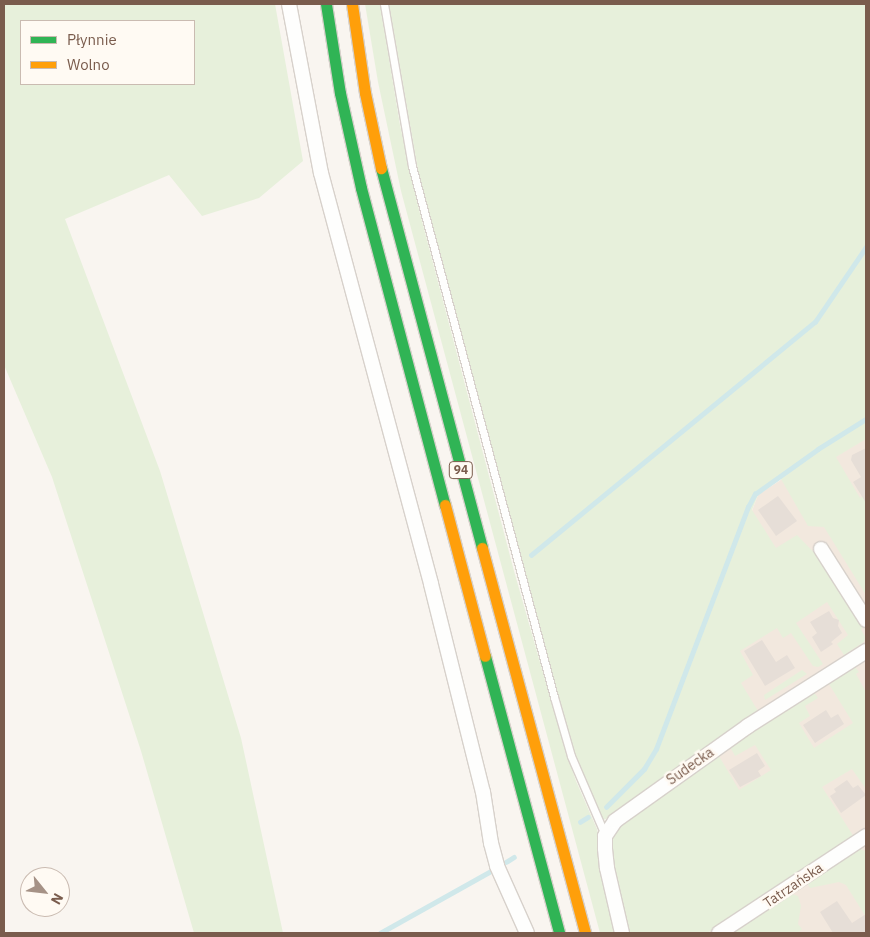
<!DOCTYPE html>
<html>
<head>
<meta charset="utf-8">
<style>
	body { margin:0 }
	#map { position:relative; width:870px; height:937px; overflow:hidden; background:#f9f5f0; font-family:"IBM Plex Sans",sans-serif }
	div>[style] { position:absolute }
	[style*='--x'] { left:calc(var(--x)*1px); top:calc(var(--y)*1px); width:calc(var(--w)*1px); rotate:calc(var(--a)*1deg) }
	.residential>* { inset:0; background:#f2e8de }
	.green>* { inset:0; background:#e7f0db }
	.stream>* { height:4.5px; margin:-2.25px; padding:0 2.25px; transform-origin:2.25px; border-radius:2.25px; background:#d0e8ea }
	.building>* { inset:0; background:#e6ded7 }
	.roads { filter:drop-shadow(1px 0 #d7d1cb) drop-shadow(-1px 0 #d7d1cb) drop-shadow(0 1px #d7d1cb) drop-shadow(0 -1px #d7d1cb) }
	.lane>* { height:7px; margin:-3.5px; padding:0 3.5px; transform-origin:3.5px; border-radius:3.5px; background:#fefefd }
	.street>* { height:14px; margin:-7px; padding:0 7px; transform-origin:7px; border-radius:7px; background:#fefefd }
	.fast>* { height:11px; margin:-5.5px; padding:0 5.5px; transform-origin:5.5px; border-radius:5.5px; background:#30b455 }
	.slow>* { height:11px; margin:-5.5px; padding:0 5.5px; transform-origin:5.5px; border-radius:5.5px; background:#ff9f0a }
	span { translate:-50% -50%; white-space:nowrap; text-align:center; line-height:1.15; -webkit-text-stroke:5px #fffaf3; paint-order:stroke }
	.shield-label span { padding:1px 4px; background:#fffaf3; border:1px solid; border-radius:4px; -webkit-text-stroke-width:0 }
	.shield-label { font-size:12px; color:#7a5c4d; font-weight:700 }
	.street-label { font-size:14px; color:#7a5c4d }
	.frame { position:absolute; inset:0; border:5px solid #7a5c4d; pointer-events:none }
	.legend { position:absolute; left:20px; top:20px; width:175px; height:65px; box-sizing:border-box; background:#fffaf3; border:1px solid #cabbb1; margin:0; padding:6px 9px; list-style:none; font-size:15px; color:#7a5c4d }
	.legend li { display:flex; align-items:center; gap:10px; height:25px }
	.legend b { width:25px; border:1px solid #cabbb1 }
	.north { position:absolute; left:20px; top:867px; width:50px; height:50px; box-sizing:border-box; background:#fffaf3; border:1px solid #cabbb1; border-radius:50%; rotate:119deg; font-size:14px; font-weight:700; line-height:20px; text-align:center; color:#7a5c4d }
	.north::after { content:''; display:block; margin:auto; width:18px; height:22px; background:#a69286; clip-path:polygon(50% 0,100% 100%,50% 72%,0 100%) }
</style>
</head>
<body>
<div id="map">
	<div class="residential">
		<div style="clip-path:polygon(866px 424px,866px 933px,707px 933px,760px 901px,744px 818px,676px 710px,758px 495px)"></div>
	</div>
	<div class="green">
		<div style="clip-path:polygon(evenodd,4px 4px,275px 4px,303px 161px,259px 198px,202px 216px,169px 175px,65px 219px,160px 471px,241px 738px,283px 933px,194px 933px,141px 751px,52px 477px,4px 365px,4px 4px,21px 21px,194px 21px,194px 84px,21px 84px,21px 21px)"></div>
		<div style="clip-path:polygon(365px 4px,380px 4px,400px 125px,417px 202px,514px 571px,561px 736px,576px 781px,597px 829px,619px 933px,600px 933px,401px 191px,378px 82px)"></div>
		<div style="clip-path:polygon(389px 4px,866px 4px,866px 439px,836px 457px,860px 498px,866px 494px,866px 595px,824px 527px,808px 526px,781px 479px,758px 495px,752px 510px,776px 548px,797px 535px,827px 566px,865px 626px,861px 629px,865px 637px,864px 642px,844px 655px,837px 644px,848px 635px,827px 602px,796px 623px,823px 664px,818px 667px,813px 666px,791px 633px,783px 638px,777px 628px,740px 651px,753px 675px,741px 683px,758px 711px,756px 717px,611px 817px,603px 820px,578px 763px,564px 716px,515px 542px,440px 258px,419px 176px)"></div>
		<div style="clip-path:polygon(855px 667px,859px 672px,856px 674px,866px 692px,866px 789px,852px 769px,822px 787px,854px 837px,760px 901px,707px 933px,627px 933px,614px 884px,611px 831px,716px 751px,739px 790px,771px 770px,755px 745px,735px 756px,729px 745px,814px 692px,818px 698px,805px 706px,810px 716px,799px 723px,814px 748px,853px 723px,829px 684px)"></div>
		<div style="clip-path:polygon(802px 670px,807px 674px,765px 700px,764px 695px)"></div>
		<div style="clip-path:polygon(861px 848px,864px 851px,866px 849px,866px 917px,846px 885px,839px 882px,810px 888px,806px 881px,846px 855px)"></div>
		<div style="clip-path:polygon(789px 893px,798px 896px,801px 906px,798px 924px,802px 929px,798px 933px,726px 933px)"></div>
	</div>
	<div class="stream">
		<div style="--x:531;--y:555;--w:367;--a:-39.4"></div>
		<div style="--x:815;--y:322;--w:91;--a:-55.8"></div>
		<div style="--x:606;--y:807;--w:54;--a:-45"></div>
		<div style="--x:644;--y:769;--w:23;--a:-59"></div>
		<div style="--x:656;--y:749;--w:259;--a:-69.2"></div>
		<div style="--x:748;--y:507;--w:15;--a:-62"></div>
		<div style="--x:755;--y:494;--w:77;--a:-35.5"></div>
		<div style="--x:818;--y:449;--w:57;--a:-32"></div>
		<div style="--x:580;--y:822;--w:9;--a:-32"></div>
		<div style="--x:506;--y:862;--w:9;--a:-32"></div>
		<div style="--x:380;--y:933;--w:125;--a:-29.2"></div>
	</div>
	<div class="building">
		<div style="clip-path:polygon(866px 448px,866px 503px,853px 482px,861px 477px,851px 460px,852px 455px)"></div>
		<div style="clip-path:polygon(778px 496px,797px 521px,776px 536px,758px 510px)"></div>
		<div style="clip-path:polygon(829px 611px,833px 618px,839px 620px,838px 626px,842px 633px,831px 642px,833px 644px,821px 652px,812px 637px,817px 633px,810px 622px)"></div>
		<div style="clip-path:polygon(762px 640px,776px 662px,787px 655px,795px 668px,765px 686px,744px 651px)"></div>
		<div style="clip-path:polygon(826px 710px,831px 718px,838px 714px,844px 724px,815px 743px,803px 725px)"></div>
		<div style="clip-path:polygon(757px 753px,765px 766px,758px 771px,761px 776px,740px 787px,729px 770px)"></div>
		<div style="clip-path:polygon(847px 780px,853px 788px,858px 785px,866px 795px,841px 813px,830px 796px,836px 792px,834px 789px)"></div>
		<div style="clip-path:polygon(837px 901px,852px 923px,866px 914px,866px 933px,833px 933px,820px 912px)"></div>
	</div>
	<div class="roads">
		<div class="lane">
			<div style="--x:384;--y:4;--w:164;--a:80.2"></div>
			<div style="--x:412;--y:166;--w:550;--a:75.03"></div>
			<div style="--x:554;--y:697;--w:61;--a:73.9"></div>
			<div style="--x:571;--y:756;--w:86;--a:66.7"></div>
		</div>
		<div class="street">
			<div style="--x:289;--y:4;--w:172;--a:79.3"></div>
			<div style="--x:321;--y:173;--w:425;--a:75"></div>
			<div style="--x:431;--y:584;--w:214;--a:76"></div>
			<div style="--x:483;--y:792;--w:52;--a:81.1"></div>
			<div style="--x:491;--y:843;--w:24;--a:75"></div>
			<div style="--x:497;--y:866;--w:73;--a:65.9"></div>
			<div style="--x:821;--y:549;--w:84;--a:57.6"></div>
			<div style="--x:622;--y:933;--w:67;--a:-103"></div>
			<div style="--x:607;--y:868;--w:20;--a:-96"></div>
			<div style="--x:605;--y:848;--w:12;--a:-90"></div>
			<div style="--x:605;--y:836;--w:18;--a:-56"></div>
			<div style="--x:615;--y:821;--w:163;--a:-35.5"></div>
			<div style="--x:748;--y:726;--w:140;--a:-32.4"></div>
			<div style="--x:719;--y:933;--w:176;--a:-33.4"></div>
		</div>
		<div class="fast">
			<div style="--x:326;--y:4;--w:90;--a:81.1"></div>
			<div style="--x:340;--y:93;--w:97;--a:77.5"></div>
			<div style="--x:361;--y:188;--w:328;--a:75.2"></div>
			<div style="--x:381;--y:168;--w:393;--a:75.1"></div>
			<div style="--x:485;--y:656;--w:287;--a:75"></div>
		</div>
		<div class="slow">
			<div style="--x:352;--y:4;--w:90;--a:81.7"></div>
			<div style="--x:365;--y:93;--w:77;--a:78"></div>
			<div style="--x:445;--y:505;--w:156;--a:75.2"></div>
			<div style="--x:482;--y:548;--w:399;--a:75"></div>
		</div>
	</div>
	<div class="shield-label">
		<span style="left:461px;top:470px">94</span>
	</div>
	<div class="street-label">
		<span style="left:690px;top:766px;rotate:-35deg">Sudecka</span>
		<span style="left:793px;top:885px;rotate:-34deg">Tatrzańska</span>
	</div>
	<div class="frame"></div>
	<ul class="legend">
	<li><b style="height:6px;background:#30b455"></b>Płynnie</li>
	<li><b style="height:6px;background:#ff9f0a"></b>Wolno</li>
	</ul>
	<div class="north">N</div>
</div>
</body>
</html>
